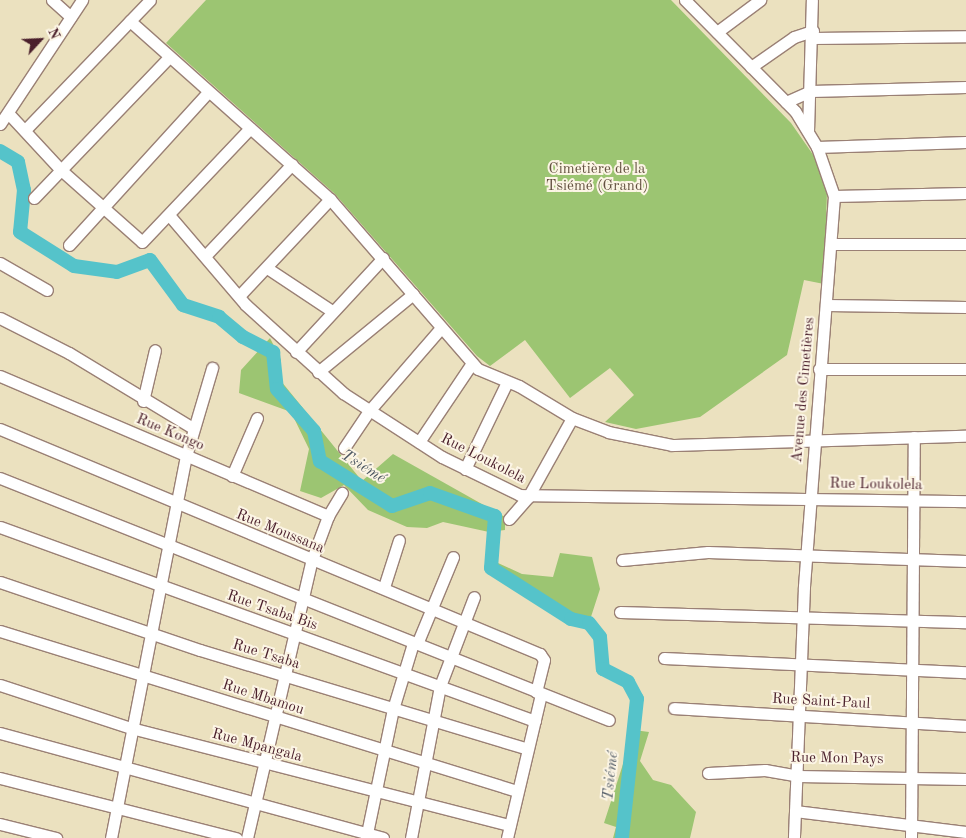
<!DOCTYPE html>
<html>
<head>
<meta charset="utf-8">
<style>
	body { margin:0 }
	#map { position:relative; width:966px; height:838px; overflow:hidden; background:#ebe1bf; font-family:"Old Standard TT",serif }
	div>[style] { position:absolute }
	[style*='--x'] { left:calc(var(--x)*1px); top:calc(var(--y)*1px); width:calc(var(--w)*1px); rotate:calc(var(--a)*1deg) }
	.green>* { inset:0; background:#9cc572 }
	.river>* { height:14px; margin:-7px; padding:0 7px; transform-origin:7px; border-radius:7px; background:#55c3ca }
	.roads { filter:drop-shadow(1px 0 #9a8075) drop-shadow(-1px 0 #9a8075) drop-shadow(0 1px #9a8075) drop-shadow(0 -1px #9a8075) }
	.minor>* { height:11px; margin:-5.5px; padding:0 5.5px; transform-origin:5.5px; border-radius:5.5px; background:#fff }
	span { translate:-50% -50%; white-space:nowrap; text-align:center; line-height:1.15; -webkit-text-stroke:4px #fcf5e5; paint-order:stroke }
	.park-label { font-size:15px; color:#635140 }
	.street-label { font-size:15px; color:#4a1f2b }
	.water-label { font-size:16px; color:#4e5863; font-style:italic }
	.north { position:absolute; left:15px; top:15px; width:50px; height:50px; -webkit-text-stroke:4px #fcf5e5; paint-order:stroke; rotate:65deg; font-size:14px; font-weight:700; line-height:20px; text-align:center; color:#4a1f2b }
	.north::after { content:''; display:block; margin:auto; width:18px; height:22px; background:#4a1f2b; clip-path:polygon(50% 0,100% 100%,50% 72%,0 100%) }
</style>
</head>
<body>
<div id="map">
	<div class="green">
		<div style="clip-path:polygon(206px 0,671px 0,791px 123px,814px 156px,827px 192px,824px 284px,804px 280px,787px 355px,700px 417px,636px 429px,605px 422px,634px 395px,610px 368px,570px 398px,525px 340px,490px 366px,477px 356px,335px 194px,166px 43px)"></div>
		<div style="clip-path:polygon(270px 338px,281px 360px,281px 381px,362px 481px,393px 454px,505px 517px,505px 530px,489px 532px,443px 522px,427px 528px,407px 527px,368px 510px,344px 485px,321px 498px,300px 491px,309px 449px,291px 412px,239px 393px,241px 370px)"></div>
		<div style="clip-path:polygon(560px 553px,592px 557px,600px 589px,589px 623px,498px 578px,498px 563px,522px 574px,553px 577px)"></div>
		<div style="clip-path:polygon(634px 730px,649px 732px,640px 761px,653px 780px,671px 785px,696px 812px,690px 838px,613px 838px,616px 827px,604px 823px)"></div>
	</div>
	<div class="river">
		<div style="--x:0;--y:151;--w:21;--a:31"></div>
		<div style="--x:18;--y:162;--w:29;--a:78"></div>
		<div style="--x:24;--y:190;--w:42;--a:95.4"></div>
		<div style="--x:20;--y:232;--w:64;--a:32.2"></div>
		<div style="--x:74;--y:266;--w:43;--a:7.9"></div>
		<div style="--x:117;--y:272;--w:35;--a:-20"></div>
		<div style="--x:150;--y:260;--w:56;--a:53.7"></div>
		<div style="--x:183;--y:305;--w:38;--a:18"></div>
		<div style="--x:219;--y:317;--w:31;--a:40"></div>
		<div style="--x:243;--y:337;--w:34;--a:27"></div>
		<div style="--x:273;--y:352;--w:37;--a:84"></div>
		<div style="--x:277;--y:389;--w:56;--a:48.6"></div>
		<div style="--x:314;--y:431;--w:31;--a:79"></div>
		<div style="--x:320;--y:461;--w:85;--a:32"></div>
		<div style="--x:392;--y:506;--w:40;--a:-18.9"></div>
		<div style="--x:430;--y:493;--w:69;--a:19.5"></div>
		<div style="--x:495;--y:516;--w:52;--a:94.4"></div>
		<div style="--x:491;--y:568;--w:95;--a:32.5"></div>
		<div style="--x:571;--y:619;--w:18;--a:13"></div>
		<div style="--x:589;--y:623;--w:18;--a:52"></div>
		<div style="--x:600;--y:637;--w:32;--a:85"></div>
		<div style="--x:603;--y:669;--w:28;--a:27"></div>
		<div style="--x:628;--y:682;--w:19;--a:62"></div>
		<div style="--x:637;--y:699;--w:140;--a:96.2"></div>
	</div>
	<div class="roads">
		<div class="minor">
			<div style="--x:52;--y:0;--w:25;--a:42"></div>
			<div style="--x:685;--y:0;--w:156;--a:45.3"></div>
			<div style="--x:795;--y:111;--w:42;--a:58.6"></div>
			<div style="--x:817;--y:147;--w:52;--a:70.9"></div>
			<div style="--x:834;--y:196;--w:392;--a:94.4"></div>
			<div style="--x:804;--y:587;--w:251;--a:92.3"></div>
			<div style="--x:130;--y:21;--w:268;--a:41.7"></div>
			<div style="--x:330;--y:199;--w:225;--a:49"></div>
			<div style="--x:478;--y:369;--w:44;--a:22.5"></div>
			<div style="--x:519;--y:386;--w:62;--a:31.1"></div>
			<div style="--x:572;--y:418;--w:39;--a:21"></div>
			<div style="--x:608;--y:432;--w:65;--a:11.5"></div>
			<div style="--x:672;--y:445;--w:294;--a:-1.8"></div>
			<div style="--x:717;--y:32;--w:54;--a:-36.7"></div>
			<div style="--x:813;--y:38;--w:153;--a:-0.7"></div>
			<div style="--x:751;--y:67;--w:52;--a:-34.9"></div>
			<div style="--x:794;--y:37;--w:20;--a:-18"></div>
			<div style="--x:786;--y:102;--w:27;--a:-24"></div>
			<div style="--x:811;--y:91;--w:155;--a:-1.5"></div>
			<div style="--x:8;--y:113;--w:78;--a:47.1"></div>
			<div style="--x:61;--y:170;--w:108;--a:41.6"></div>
			<div style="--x:142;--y:242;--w:157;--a:-46.5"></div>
			<div style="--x:0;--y:124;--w:149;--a:-56.5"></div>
			<div style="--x:25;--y:130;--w:180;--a:-46.1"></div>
			<div style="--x:808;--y:131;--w:131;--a:-88.3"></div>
			<div style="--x:817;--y:147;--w:149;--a:-1.9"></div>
			<div style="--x:834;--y:196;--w:132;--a:-1.3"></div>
			<div style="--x:34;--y:198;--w:195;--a:-46.2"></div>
			<div style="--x:169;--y:215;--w:118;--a:49.5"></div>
			<div style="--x:246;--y:305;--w:131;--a:42.2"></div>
			<div style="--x:343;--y:393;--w:118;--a:32.9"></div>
			<div style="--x:442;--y:457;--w:87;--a:26"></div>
			<div style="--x:520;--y:495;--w:446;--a:0.8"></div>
			<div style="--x:833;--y:244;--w:133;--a:0"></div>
			<div style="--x:69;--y:245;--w:207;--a:-47.7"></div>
			<div style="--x:206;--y:255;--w:125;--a:-46.6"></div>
			<div style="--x:0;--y:263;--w:54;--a:29.9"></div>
			<div style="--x:267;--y:268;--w:78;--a:33.5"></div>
			<div style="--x:239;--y:296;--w:133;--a:-46.8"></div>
			<div style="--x:827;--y:305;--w:139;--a:0.8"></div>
			<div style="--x:0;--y:318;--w:77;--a:26.9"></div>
			<div style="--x:69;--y:353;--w:145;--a:31.2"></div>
			<div style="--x:296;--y:352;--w:128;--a:-47.2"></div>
			<div style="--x:819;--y:369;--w:147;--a:0"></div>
			<div style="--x:318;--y:372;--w:123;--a:-39.4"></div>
			<div style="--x:0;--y:376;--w:357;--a:23.1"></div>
			<div style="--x:143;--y:401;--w:52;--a:-76.8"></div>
			<div style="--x:0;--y:429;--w:585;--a:22.62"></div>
			<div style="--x:540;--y:654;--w:7;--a:56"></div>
			<div style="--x:544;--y:660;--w:33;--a:104"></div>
			<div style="--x:419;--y:442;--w:95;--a:-56.1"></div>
			<div style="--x:344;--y:448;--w:45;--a:-56"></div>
			<div style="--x:369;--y:411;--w:110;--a:-49.1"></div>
			<div style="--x:465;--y:469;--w:97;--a:-64.2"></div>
			<div style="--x:232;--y:476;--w:63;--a:-66.7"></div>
			<div style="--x:0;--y:478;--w:655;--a:21.67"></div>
			<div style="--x:509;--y:519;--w:29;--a:-49"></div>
			<div style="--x:528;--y:497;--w:90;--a:-60.9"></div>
			<div style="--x:0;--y:527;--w:569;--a:19.93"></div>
			<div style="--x:622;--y:560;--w:86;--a:-5.3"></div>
			<div style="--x:708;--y:552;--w:258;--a:2"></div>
			<div style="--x:0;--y:582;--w:211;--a:18.8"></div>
			<div style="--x:200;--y:650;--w:342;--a:16.8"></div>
			<div style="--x:384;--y:587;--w:49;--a:-72.3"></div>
			<div style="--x:620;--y:612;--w:346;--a:1.7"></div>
			<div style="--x:0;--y:631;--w:541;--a:17.2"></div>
			<div style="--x:417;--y:644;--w:94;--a:-67.5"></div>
			<div style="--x:664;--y:658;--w:302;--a:2.7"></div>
			<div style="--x:0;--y:685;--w:138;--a:18.2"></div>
			<div style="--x:131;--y:728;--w:391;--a:14.4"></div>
			<div style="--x:674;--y:708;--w:293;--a:3.5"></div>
			<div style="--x:0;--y:733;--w:397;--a:15.3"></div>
			<div style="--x:708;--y:773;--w:57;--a:-3"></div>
			<div style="--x:765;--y:770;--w:34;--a:10"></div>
			<div style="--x:798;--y:776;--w:168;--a:1"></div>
			<div style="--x:0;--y:778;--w:244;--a:14.3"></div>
			<div style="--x:795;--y:811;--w:172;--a:7"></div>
			<div style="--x:0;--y:824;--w:58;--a:14"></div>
			<div style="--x:111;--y:838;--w:389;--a:-78.9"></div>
			<div style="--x:186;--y:456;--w:92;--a:-73.5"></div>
			<div style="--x:247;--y:838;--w:283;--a:-76.9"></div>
			<div style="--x:311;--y:562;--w:49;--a:-69.7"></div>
			<div style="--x:328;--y:516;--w:27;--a:-59"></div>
			<div style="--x:366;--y:838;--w:132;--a:-78.2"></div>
			<div style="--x:393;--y:709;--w:69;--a:-73.1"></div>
			<div style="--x:411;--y:838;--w:155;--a:-79.2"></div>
			<div style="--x:440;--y:686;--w:95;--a:-69.1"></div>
			<div style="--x:507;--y:838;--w:148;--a:-76.7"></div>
			<div style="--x:911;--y:838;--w:401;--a:-89.6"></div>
		</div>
	</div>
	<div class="park-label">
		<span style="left:597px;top:178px">Cimetière de la<br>Tsiémé (Grand)</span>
	</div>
	<div class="street-label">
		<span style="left:804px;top:390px;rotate:-85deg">Avenue des Cimetières</span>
		<span style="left:170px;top:433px;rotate:23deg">Rue Kongo</span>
		<span style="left:483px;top:459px;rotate:27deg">Rue Loukolela</span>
		<span style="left:876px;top:485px;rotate:1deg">Rue Loukolela</span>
		<span style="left:280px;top:532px;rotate:22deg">Rue Moussana</span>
		<span style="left:272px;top:611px;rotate:19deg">Rue Tsaba Bis</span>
		<span style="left:266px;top:655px;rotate:17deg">Rue Tsaba</span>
		<span style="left:263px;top:698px;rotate:18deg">Rue Mbamou</span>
		<span style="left:821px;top:702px;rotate:3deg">Rue Saint-Paul</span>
		<span style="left:257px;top:746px;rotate:15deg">Rue Mpangala</span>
		<span style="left:837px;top:759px;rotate:1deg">Rue Mon Pays</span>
	</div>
	<div class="water-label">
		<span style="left:363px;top:467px;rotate:32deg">Tsiémé</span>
		<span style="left:611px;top:776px;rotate:-84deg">Tsiémé</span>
	</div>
	<div class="north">N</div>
</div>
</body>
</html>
